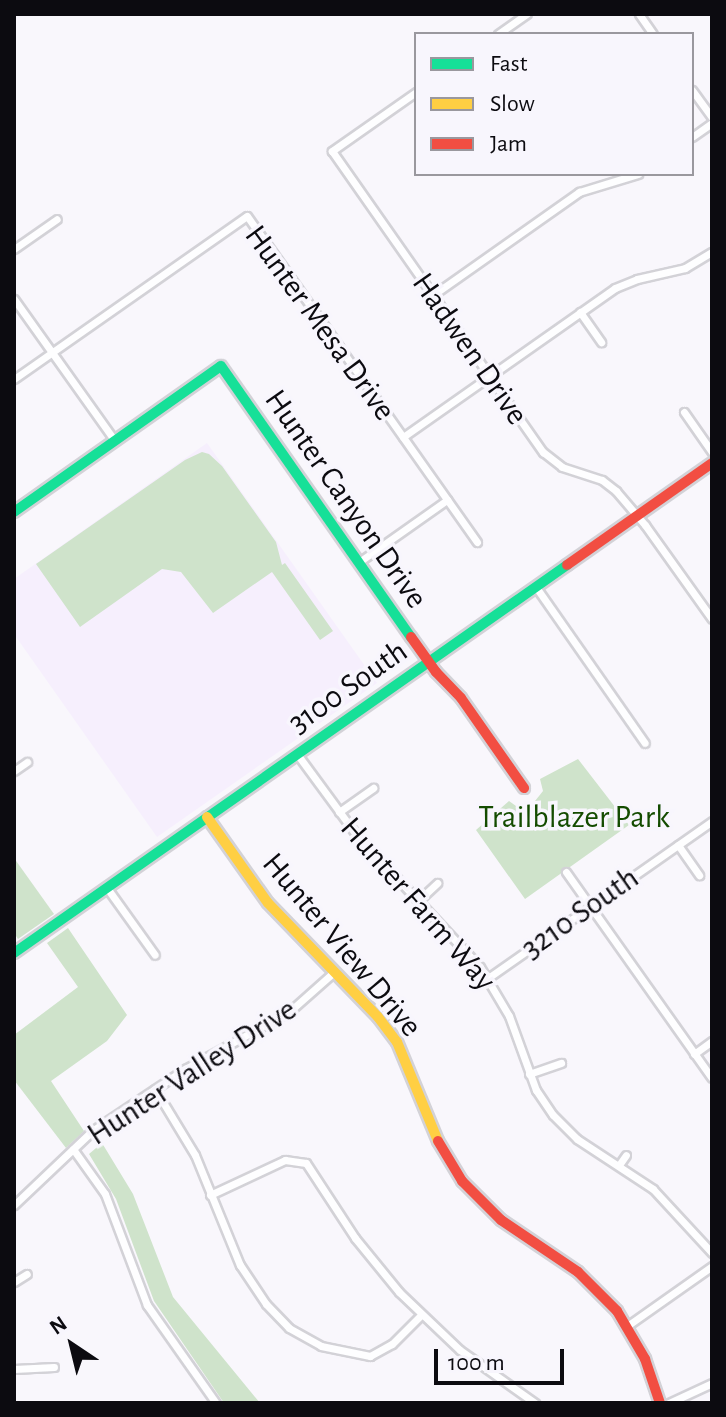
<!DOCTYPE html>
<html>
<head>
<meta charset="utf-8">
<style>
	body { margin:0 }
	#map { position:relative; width:726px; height:1417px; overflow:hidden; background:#f9f7fc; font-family:"Alegreya Sans",sans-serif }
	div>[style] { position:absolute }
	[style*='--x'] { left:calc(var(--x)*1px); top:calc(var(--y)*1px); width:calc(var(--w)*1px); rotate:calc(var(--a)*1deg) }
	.education>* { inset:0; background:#f6effd }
	.green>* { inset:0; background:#cfe3cb }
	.roads { filter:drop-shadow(2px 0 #d3d2d7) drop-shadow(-2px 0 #d3d2d7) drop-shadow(0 2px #d3d2d7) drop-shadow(0 -2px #d3d2d7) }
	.street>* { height:7px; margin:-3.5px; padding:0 3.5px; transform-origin:3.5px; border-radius:3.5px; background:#fefeff }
	.fast>* { height:10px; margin:-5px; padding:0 5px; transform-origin:5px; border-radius:5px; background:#16e098 }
	.slow>* { height:10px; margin:-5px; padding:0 5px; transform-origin:5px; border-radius:5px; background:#ffcf43 }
	.jam>* { height:10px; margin:-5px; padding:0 5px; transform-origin:5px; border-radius:5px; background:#f24e42 }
	span { translate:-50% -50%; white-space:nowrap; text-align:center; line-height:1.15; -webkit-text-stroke:7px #f8f6fd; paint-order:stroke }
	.street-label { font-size:32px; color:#0c0b10 }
	.park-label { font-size:32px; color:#144c00 }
	.frame { position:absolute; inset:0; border:16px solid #0c0b10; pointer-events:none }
	.legend { position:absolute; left:414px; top:32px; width:280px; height:144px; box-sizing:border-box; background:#f8f6fd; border:2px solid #9a989e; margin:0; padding:10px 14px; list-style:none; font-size:24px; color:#0c0b10 }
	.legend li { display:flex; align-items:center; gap:16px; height:40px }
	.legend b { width:40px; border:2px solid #9a989e }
	.north { position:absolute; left:32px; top:1305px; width:80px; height:80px; -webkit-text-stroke:6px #f8f6fd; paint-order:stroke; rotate:325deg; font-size:22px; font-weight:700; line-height:32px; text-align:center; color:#0c0b10 }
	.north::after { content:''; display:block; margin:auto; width:28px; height:36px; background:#0c0b10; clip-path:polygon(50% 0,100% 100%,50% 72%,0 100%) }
	.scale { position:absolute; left:434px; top:1349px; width:130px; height:36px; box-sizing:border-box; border:4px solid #0c0b10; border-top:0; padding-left:10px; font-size:24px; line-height:28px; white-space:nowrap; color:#0c0b10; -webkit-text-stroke:6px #f8f6fd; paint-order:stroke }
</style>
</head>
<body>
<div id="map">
	<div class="education">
		<div style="clip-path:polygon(207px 443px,377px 683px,157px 837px,14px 634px,14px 579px)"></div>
	</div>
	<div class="green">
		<div style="clip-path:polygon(202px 452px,209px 454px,222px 466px,276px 542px,282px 565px,285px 563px,333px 631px,320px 640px,272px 572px,213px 613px,181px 572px,162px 569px,80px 627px,36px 564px,185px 460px)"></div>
		<div style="clip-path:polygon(578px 759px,629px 825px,525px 899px,476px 830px,509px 801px,516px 806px,531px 806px,543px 791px,540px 779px)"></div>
		<div style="clip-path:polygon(14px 858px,54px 914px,18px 939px,14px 933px)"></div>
		<div style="clip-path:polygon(68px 928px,127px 1015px,107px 1041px,51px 1081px,84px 1131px,66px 1148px,14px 1080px,14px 1035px,78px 987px,47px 943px)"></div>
		<div style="clip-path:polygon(102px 1143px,133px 1194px,173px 1297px,260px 1403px,224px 1403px,154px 1301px,116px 1199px,89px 1154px)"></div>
	</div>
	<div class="roads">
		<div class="street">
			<div style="--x:639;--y:14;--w:24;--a:55"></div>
			<div style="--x:498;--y:34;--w:35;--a:-35"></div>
			<div style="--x:692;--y:90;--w:34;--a:54"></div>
			<div style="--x:416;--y:92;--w:103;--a:144.9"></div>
			<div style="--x:332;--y:151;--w:368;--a:55"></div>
			<div style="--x:543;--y:452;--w:24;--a:38"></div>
			<div style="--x:562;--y:467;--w:42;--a:18"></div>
			<div style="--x:602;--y:480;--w:18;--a:38"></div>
			<div style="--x:616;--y:491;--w:45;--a:49.5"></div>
			<div style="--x:645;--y:525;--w:115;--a:54.5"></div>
			<div style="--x:692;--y:137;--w:24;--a:-35"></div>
			<div style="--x:14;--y:249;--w:52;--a:-34.9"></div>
			<div style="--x:433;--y:295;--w:179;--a:-35.2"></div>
			<div style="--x:579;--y:192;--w:62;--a:-17"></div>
			<div style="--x:14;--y:299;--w:174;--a:54.6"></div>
			<div style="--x:580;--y:312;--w:37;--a:55"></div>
			<div style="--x:14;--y:379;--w:284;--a:-35"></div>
			<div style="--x:247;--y:216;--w:399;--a:54.8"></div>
			<div style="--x:684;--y:412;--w:49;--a:55"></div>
			<div style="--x:403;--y:437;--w:259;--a:-35.1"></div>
			<div style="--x:615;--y:288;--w:24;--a:-22"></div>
			<div style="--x:637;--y:279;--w:49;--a:-12.9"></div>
			<div style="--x:685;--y:268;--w:31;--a:-31"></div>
			<div style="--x:359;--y:562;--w:108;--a:-35.2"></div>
			<div style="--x:536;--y:587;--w:190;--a:55.1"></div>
			<div style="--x:297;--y:754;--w:98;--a:53.7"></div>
			<div style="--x:355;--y:833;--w:183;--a:47"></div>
			<div style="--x:480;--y:967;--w:57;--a:59.4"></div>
			<div style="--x:509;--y:1016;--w:79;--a:70"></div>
			<div style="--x:536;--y:1090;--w:30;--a:56"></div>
			<div style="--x:553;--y:1115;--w:34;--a:45"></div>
			<div style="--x:577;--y:1139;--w:91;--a:33.3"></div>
			<div style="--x:653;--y:1189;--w:87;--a:47.3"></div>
			<div style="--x:14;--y:771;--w:16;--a:-35"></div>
			<div style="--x:339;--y:812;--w:42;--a:-35.2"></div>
			<div style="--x:678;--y:845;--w:37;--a:55"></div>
			<div style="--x:566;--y:872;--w:252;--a:54.7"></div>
			<div style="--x:107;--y:888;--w:82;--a:54.4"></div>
			<div style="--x:419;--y:900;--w:25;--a:-43"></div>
			<div style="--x:488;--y:978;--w:274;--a:-35"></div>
			<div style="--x:694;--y:1054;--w:22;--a:-36"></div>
			<div style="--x:529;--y:1074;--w:34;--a:-19"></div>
			<div style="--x:155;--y:1089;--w:77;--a:58.8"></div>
			<div style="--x:195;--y:1155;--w:119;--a:67.8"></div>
			<div style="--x:240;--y:1265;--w:47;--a:56.3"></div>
			<div style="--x:266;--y:1304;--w:33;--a:46"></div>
			<div style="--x:289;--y:1328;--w:37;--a:29"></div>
			<div style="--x:321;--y:1346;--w:50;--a:11.5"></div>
			<div style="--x:370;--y:1356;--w:25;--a:-29"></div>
			<div style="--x:392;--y:1344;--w:41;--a:-45"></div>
			<div style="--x:73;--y:1149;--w:55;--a:54.6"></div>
			<div style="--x:105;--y:1194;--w:119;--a:69.3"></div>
			<div style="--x:147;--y:1305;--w:120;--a:54.9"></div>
			<div style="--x:619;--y:1165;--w:12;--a:-55"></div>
			<div style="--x:210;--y:1195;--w:83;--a:-25"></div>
			<div style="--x:285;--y:1160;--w:21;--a:8"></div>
			<div style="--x:306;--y:1163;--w:90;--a:56.8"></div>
			<div style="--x:355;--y:1238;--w:70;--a:50.8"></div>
			<div style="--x:399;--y:1292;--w:84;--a:43.6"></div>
			<div style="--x:460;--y:1350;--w:92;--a:35.2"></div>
			<div style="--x:14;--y:1205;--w:108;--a:-43.5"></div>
			<div style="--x:92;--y:1131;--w:112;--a:-33.7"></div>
			<div style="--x:185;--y:1069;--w:120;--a:-28.9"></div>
			<div style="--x:290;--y:1011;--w:59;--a:-41.6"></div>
			<div style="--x:14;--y:1282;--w:15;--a:-32"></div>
			<div style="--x:627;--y:1326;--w:104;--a:-35.2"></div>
			<div style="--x:14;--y:1369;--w:40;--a:-2.9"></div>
			<div style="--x:669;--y:1403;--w:47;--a:-24.9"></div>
		</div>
		<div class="fast">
			<div style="--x:14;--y:512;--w:253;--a:-35.2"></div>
			<div style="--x:221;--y:366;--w:331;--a:55"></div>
			<div style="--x:14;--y:953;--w:676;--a:-35.05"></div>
		</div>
		<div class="slow">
			<div style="--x:207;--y:817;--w:105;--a:54.7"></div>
			<div style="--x:268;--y:903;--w:158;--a:46"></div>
			<div style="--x:378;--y:1017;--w:31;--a:53"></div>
			<div style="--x:397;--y:1042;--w:107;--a:67.5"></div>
		</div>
		<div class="jam">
			<div style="--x:567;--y:565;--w:177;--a:-35.1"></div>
			<div style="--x:411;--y:637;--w:43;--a:54.5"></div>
			<div style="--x:436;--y:672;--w:36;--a:46"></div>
			<div style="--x:461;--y:698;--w:110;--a:55"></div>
			<div style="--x:438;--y:1141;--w:47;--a:59"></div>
			<div style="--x:462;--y:1181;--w:55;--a:45"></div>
			<div style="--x:501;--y:1220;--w:93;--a:34"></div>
			<div style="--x:578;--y:1272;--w:55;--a:45"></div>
			<div style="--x:617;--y:1311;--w:56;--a:59.7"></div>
			<div style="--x:645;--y:1359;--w:46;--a:71.2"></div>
		</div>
	</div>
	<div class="street-label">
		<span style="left:320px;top:323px;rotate:54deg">Hunter Mesa Drive</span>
		<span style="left:470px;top:349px;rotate:55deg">Hadwen Drive</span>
		<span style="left:346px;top:499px;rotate:55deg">Hunter Canyon Drive</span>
		<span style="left:348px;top:687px;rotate:-35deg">3100 South</span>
		<span style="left:418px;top:904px;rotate:49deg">Hunter Farm Way</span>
		<span style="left:580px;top:913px;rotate:-35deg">3210 South</span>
		<span style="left:342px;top:945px;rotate:50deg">Hunter View Drive</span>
		<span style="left:192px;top:1072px;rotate:-33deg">Hunter Valley Drive</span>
	</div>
	<div class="park-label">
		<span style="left:574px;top:817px">Trailblazer Park</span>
	</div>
	<div class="frame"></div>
	<ul class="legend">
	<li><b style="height:10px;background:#16e098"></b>Fast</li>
	<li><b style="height:10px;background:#ffcf43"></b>Slow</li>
	<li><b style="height:10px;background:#f24e42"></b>Jam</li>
	</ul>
	<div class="north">N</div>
	<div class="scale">100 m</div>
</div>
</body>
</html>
